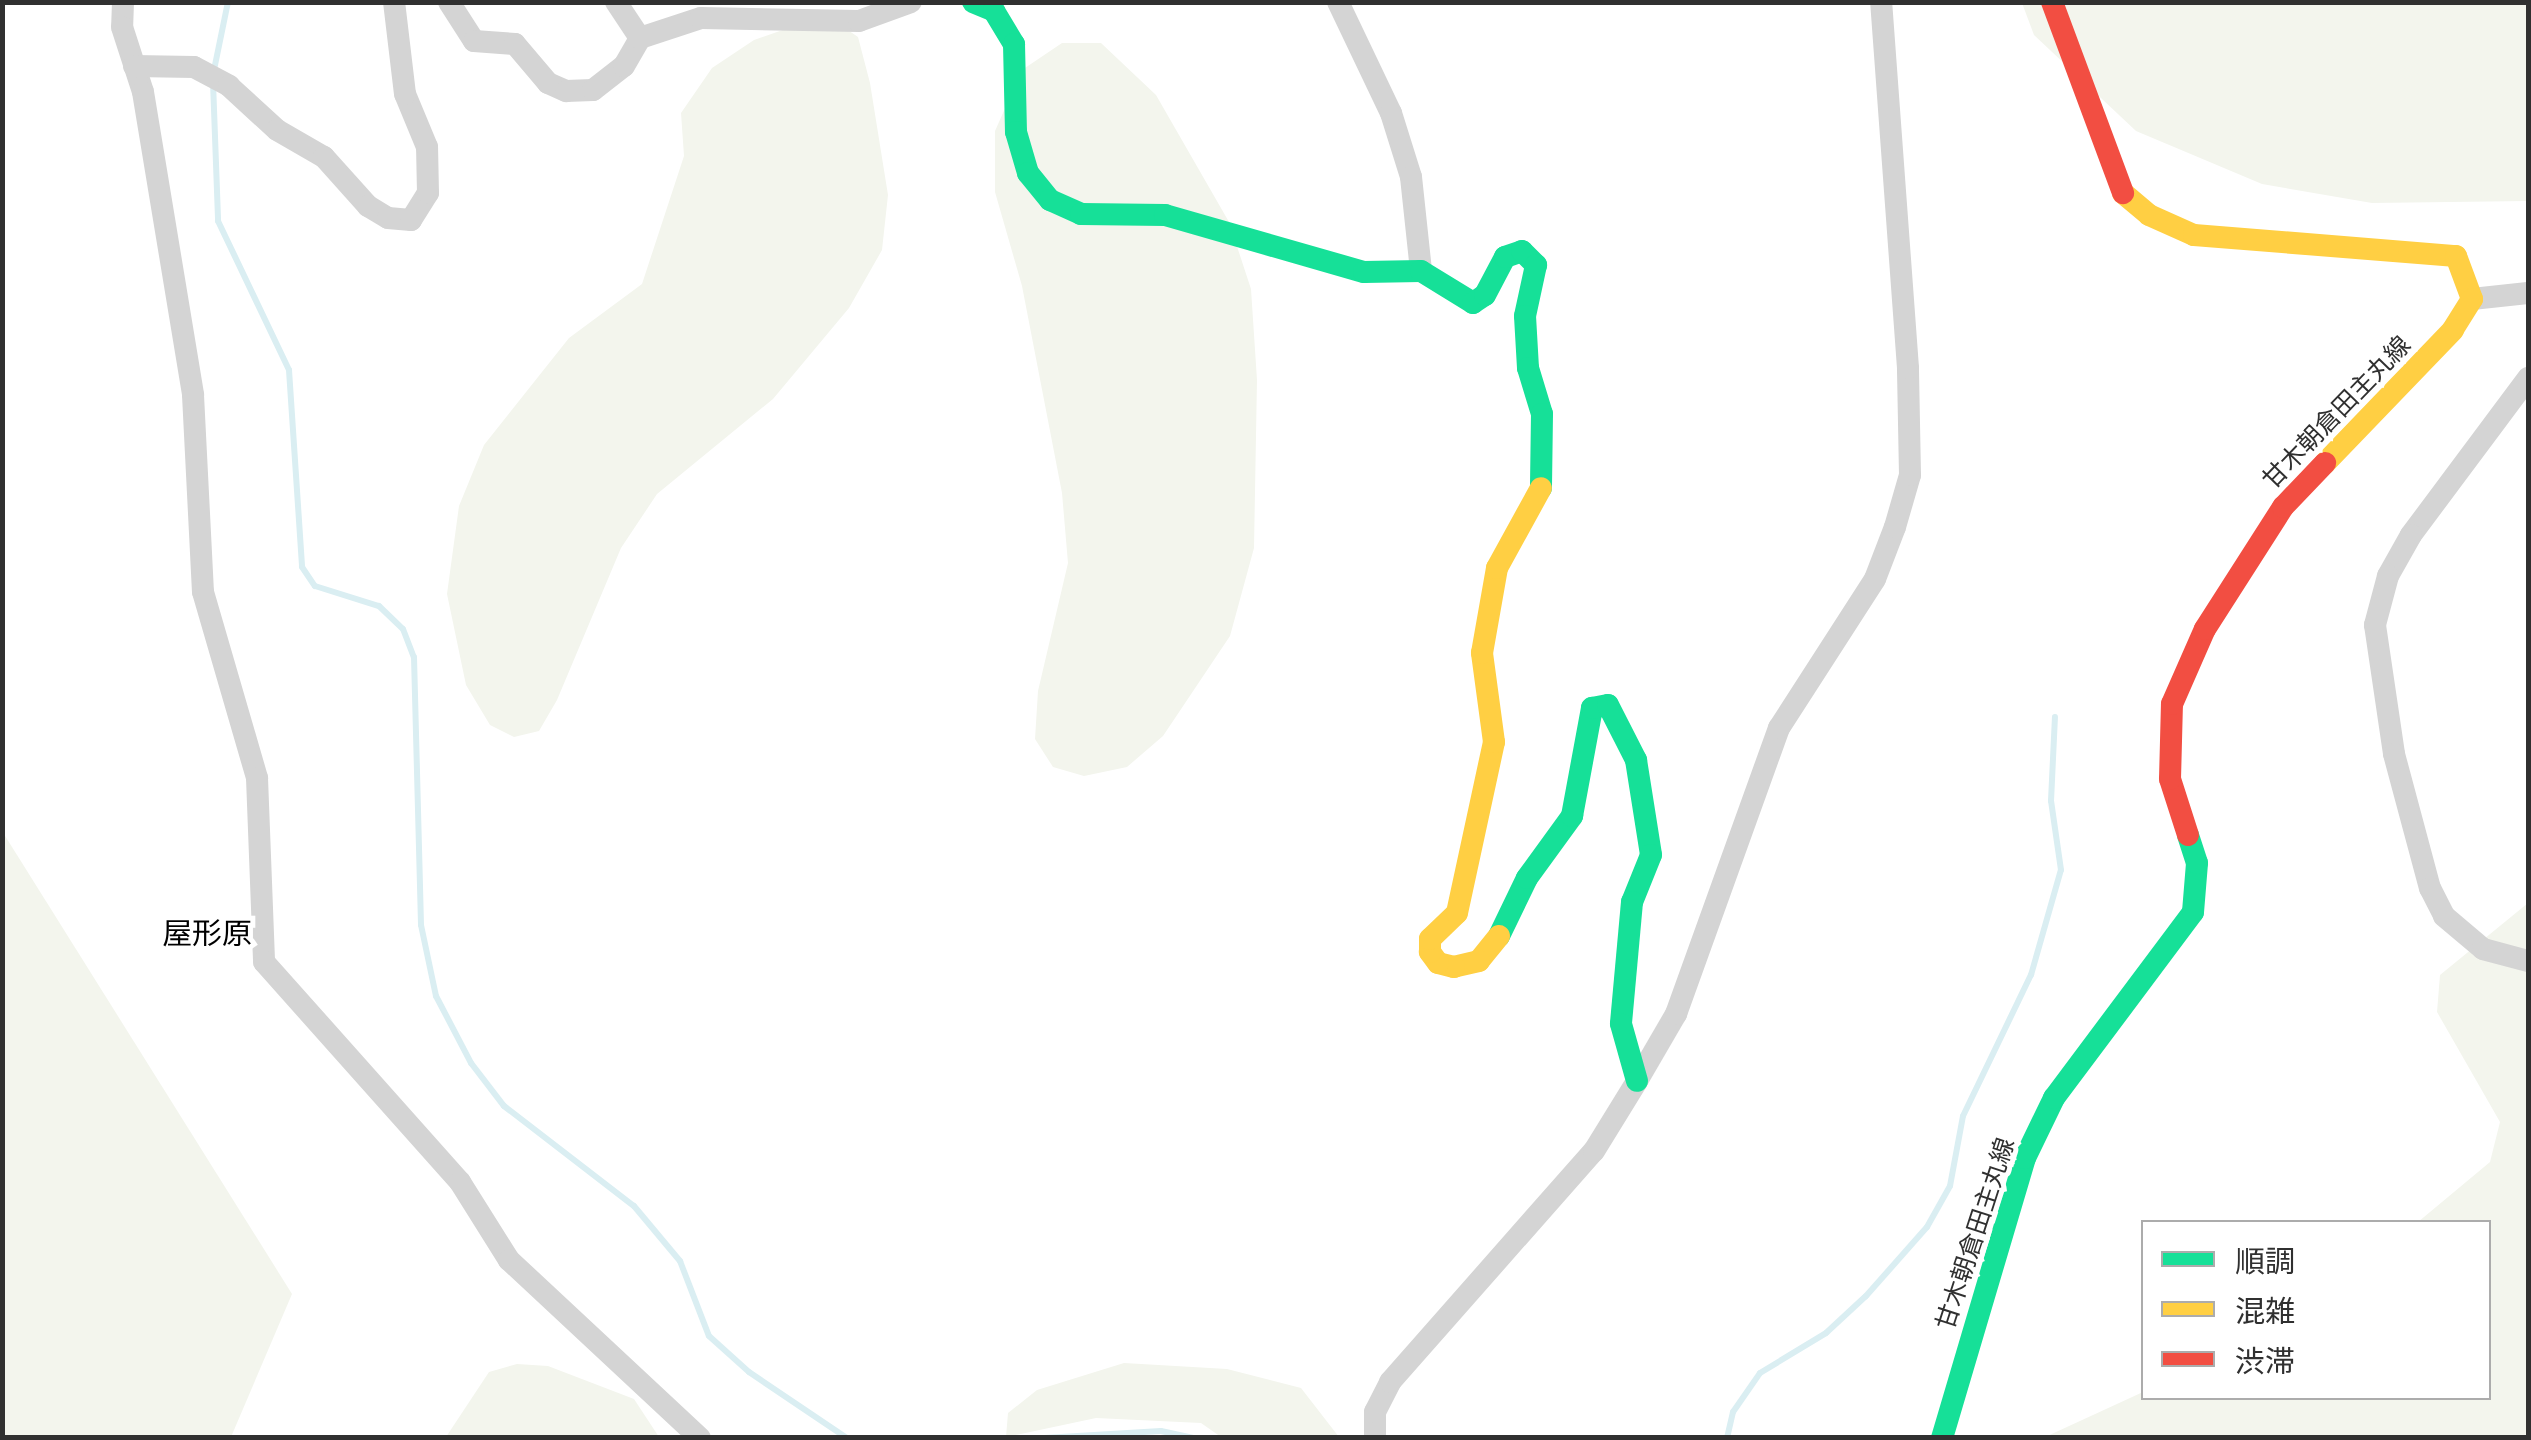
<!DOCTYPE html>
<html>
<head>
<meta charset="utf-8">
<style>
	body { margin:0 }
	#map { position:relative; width:2531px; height:1440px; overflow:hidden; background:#fff; font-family:Rubik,"Noto Sans JP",sans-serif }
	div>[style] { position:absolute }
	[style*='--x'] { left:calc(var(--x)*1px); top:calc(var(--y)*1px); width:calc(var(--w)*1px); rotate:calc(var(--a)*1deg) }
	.green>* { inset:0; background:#f3f5ed }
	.stream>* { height:6px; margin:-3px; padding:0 3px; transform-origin:3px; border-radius:3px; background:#daeef2 }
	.street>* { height:22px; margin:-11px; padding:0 11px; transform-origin:11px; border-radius:11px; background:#d4d4d4 }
	.fast>* { height:22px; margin:-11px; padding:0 11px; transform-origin:11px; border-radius:11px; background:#16e098 }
	.slow>* { height:22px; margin:-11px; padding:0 11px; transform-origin:11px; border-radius:11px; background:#ffcf43 }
	.jam>* { height:22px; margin:-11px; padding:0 11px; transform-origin:11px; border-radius:11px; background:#f24e42 }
	span { translate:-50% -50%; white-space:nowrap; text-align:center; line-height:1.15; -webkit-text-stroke:10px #fff; paint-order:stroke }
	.street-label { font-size:25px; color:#303030 }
	.quarter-label { font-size:30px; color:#000 }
	.frame { position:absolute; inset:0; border:5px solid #303030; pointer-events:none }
	.legend { position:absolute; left:2141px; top:1220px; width:350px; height:180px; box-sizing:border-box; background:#fff; border:2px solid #acacac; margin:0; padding:12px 18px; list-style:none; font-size:30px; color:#303030 }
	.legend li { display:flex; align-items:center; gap:20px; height:50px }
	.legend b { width:50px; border:2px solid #acacac }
</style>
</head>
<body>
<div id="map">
	<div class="green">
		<div style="clip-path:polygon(2022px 3px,2528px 3px,2528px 201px,2372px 203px,2262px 184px,2136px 131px,2034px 35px)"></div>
		<div style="clip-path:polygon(836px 22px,858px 37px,870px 83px,888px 195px,882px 250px,849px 308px,773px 399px,657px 494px,621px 548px,557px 700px,539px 731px,514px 737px,490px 725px,466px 685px,447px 594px,459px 506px,484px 445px,569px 338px,642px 284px,684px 156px,681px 113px,712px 68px,754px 40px,797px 25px)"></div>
		<div style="clip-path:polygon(1062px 43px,1101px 43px,1156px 95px,1229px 222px,1251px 289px,1257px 380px,1254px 548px,1230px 636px,1163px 736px,1127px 767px,1084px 776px,1053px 767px,1035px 739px,1038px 691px,1068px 563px,1062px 493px,1022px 286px,995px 192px,995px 131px,1022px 70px)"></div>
		<div style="clip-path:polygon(2px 831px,292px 1294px,231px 1437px,3px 1437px)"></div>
		<div style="clip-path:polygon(2528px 903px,2528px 1437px,2043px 1438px,2143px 1392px,2144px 1398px,2488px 1398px,2488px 1222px,2418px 1222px,2490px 1162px,2500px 1122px,2437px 1012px,2440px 975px)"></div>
		<div style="clip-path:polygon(1124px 1363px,1227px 1369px,1301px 1388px,1339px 1437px,1221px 1437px,1201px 1423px,1096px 1418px,1006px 1437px,1008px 1413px,1037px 1390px)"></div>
		<div style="clip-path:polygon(517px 1364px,548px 1366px,634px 1399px,659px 1437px,446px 1437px,489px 1372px)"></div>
	</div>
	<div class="stream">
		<div style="--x:214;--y:70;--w:69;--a:-78.4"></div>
		<div style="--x:213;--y:82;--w:139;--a:87.9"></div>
		<div style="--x:218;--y:221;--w:165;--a:64.5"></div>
		<div style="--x:289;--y:370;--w:197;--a:86.2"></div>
		<div style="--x:302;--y:567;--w:23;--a:56"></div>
		<div style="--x:315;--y:586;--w:67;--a:17.4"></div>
		<div style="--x:379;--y:606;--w:33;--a:44"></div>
		<div style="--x:403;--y:629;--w:30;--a:69"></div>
		<div style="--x:414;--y:657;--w:268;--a:88.5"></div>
		<div style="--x:421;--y:925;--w:73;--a:78.1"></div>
		<div style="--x:436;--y:996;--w:76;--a:62.4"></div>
		<div style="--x:471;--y:1063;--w:54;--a:52.5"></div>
		<div style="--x:504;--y:1106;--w:164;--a:37.6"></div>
		<div style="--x:634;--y:1206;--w:72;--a:50.1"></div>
		<div style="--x:680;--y:1261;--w:80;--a:68.9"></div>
		<div style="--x:709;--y:1336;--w:54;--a:42"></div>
		<div style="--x:749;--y:1372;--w:118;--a:34"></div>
		<div style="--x:1044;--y:1438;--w:117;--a:-3.4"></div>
		<div style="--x:1161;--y:1431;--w:33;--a:12"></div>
		<div style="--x:1727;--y:1438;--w:27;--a:-77"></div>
		<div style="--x:1733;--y:1412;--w:47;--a:-55.3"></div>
		<div style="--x:1760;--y:1373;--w:77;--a:-31.2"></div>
		<div style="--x:1826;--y:1333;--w:54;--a:-42.8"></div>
		<div style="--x:1866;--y:1296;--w:92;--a:-48.5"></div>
		<div style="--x:1927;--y:1227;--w:47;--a:-60.7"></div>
		<div style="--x:1950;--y:1186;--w:71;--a:-79.5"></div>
		<div style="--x:1963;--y:1116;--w:157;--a:-64.3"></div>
		<div style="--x:2031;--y:975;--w:109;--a:-74.1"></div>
		<div style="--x:2061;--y:870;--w:70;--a:-98.2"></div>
		<div style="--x:2051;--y:801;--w:84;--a:-87.3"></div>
	</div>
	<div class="street">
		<div style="--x:123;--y:2;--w:25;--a:92"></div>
		<div style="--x:122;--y:27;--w:68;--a:72.1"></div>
		<div style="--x:143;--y:92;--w:307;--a:80.6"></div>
		<div style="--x:193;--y:395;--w:197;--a:87.1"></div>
		<div style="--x:203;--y:592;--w:194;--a:73.8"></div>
		<div style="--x:257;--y:778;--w:184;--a:87.8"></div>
		<div style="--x:264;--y:962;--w:295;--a:48.3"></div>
		<div style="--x:460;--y:1182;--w:92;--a:57.9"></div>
		<div style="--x:509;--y:1260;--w:261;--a:43"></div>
		<div style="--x:449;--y:2;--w:46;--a:57.3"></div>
		<div style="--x:474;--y:41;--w:41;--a:4.2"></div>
		<div style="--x:515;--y:44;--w:51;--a:49.8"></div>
		<div style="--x:548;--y:83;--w:20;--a:24"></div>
		<div style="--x:566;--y:91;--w:27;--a:-2"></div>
		<div style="--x:593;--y:90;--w:39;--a:-38"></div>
		<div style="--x:624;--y:66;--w:32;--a:-60"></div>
		<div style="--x:640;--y:38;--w:64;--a:-18.2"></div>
		<div style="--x:701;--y:18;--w:158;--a:1.1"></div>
		<div style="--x:859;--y:21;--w:55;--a:-20.1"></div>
		<div style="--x:616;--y:2;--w:43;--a:56.3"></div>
		<div style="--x:1338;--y:2;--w:123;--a:64.5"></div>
		<div style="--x:1391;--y:113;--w:67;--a:72.6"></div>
		<div style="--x:1411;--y:177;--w:95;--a:83.9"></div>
		<div style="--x:134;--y:66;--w:60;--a:1"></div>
		<div style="--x:194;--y:67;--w:40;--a:28"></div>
		<div style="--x:229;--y:86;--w:65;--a:42.5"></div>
		<div style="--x:277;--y:130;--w:54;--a:29.9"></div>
		<div style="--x:324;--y:157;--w:66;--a:48.1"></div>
		<div style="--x:368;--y:206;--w:23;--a:31"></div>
		<div style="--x:388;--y:218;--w:23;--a:5"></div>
		<div style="--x:411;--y:220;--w:32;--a:-58"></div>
		<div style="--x:428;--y:193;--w:46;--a:-91.2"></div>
		<div style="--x:427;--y:147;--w:57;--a:-112.5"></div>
		<div style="--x:405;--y:94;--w:93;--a:-96.8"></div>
		<div style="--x:2472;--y:299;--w:56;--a:-6.1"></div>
		<div style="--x:2528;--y:378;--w:196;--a:126.7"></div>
		<div style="--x:2411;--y:535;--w:47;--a:119.3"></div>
		<div style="--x:2388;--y:576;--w:51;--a:104.9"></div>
		<div style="--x:2375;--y:625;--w:130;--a:81.6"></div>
		<div style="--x:2394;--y:754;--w:139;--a:75"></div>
		<div style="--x:2430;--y:888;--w:31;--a:63"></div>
		<div style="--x:2444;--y:916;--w:51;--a:40.2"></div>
		<div style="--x:2483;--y:949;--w:47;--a:14.9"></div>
		<div style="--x:1375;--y:1438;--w:26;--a:-90"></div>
		<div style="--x:1375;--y:1412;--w:34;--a:-63"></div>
		<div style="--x:1390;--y:1382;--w:308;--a:-48.6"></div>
		<div style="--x:1594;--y:1151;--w:82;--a:-58.4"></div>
		<div style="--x:1637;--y:1081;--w:78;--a:-59.8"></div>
		<div style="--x:1676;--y:1014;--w:304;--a:-70.2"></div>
		<div style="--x:1779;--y:728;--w:177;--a:-57.2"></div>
		<div style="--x:1875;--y:579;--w:56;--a:-69"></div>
		<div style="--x:1895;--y:527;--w:54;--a:-73.9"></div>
		<div style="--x:1910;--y:475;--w:107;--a:-91.1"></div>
		<div style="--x:1908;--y:368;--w:367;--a:-94.2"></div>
	</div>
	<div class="fast">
		<div style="--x:973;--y:2;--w:23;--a:23"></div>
		<div style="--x:994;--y:11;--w:39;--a:59"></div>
		<div style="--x:1014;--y:44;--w:88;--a:88.7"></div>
		<div style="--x:1016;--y:132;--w:43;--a:73.7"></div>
		<div style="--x:1028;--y:173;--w:35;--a:51"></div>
		<div style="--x:1050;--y:200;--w:34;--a:24"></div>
		<div style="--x:1081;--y:214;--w:84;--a:0.7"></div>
		<div style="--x:1165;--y:215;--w:207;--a:16"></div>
		<div style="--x:1364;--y:272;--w:57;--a:-1"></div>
		<div style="--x:1421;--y:271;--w:61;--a:31.6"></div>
		<div style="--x:1473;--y:303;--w:14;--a:-34"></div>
		<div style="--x:1485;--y:295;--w:43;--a:-62.2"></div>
		<div style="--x:1505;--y:257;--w:18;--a:-19"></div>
		<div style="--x:1522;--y:251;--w:20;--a:45"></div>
		<div style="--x:1536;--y:265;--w:52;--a:102.2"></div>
		<div style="--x:1525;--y:316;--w:52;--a:86.7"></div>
		<div style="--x:1528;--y:368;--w:48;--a:73.1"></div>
		<div style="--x:1542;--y:414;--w:74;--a:90.8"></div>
		<div style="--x:1499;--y:936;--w:64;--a:-64.2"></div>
		<div style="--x:1527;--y:878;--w:77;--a:-54"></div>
		<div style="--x:1572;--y:816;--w:110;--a:-79.5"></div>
		<div style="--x:1592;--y:708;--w:16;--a:-11"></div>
		<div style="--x:1608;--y:705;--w:62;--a:63"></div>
		<div style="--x:1636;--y:760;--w:96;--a:81"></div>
		<div style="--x:1651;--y:855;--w:51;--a:112"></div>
		<div style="--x:1632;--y:902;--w:122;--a:95.2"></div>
		<div style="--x:1621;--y:1024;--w:59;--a:74.3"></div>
		<div style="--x:1942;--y:1438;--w:292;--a:-73.5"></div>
		<div style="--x:2025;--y:1158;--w:67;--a:-64.2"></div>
		<div style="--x:2054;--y:1098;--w:232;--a:-53.2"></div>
		<div style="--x:2193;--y:912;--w:49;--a:-85.3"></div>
		<div style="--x:2197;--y:863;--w:29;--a:-108"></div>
	</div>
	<div class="slow">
		<div style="--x:2123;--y:193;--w:34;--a:40"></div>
		<div style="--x:2149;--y:215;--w:49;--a:24"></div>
		<div style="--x:2194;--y:235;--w:263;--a:4.6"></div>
		<div style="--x:2456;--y:256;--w:46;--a:69.6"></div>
		<div style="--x:2472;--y:299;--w:36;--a:122"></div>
		<div style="--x:2453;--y:330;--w:185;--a:133.9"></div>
		<div style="--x:1499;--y:936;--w:32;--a:129"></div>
		<div style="--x:1479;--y:961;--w:26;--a:167"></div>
		<div style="--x:1454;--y:967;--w:16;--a:-166"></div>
		<div style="--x:1438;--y:963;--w:14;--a:-126"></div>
		<div style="--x:1430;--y:952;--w:13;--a:-90"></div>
		<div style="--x:1430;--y:939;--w:37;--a:-44"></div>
		<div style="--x:1457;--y:913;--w:175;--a:-77.8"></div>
		<div style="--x:1494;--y:742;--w:90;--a:-97.7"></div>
		<div style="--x:1482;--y:653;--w:86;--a:-80"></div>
		<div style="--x:1497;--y:568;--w:91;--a:-61.2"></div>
	</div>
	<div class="jam">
		<div style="--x:2052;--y:2;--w:204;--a:69.6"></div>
		<div style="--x:2188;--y:835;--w:59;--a:-107.8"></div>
		<div style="--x:2170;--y:779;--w:75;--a:-88.5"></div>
		<div style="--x:2172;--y:704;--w:82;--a:-66.3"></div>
		<div style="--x:2205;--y:629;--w:145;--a:-57.4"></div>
		<div style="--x:2283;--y:507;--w:61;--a:-46.3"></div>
	</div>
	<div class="street-label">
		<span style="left:2337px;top:413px;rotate:-46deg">甘木朝倉田主丸線</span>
		<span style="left:1976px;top:1234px;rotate:-72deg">甘木朝倉田主丸線</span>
	</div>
	<div class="quarter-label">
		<span style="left:207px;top:934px">屋形原</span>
	</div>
	<div class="frame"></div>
	<ul class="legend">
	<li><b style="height:12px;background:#16e098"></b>順調</li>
	<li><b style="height:12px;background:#ffcf43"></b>混雑</li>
	<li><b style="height:12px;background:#f24e42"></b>渋滞</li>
	</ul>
</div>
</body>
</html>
